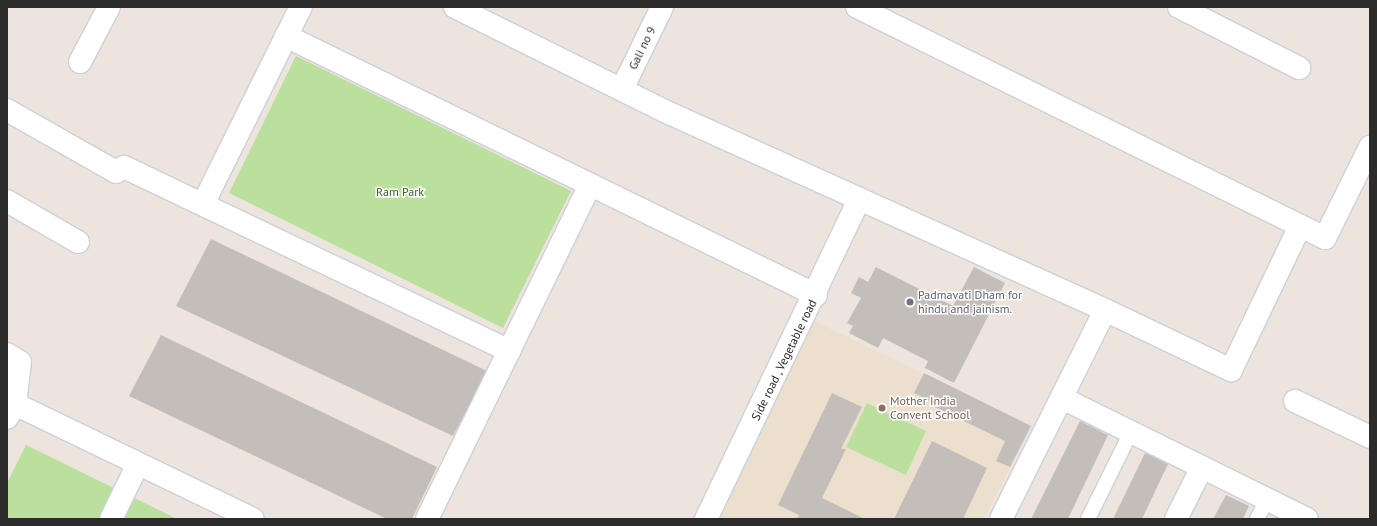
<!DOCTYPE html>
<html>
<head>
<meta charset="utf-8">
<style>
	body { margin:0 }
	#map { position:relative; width:1377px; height:526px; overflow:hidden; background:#ece4dd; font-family:"PT Sans",sans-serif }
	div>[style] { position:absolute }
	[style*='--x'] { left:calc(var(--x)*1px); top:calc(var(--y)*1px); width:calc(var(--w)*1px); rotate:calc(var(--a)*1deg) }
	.education>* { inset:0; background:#ecdfce }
	.green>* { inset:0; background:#bbdf9d }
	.building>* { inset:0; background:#c4beba }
	.roads { filter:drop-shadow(1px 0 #ccd0db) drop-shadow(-1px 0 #ccd0db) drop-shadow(0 1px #ccd0db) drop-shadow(0 -1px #ccd0db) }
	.lane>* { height:14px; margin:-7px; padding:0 7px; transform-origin:7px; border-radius:7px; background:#fff }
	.street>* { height:22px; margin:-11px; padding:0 11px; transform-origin:11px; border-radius:11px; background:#fff }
	.dots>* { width:11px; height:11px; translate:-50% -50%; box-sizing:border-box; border:2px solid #fff; border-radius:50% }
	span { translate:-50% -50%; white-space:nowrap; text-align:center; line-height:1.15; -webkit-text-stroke:3px #fff; paint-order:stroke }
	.street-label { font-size:12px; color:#2b2b2b }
	.park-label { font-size:12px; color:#34641e }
	.worship-label { font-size:12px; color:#5b616d }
	.left { translate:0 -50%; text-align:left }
	.education-label { font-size:12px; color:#785e54 }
	.frame { position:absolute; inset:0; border:8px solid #2b2b2b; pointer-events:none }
</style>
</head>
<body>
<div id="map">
	<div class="education">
		<div style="clip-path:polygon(814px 321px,1031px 426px,984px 519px,726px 519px,719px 515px)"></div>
	</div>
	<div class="green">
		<div style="clip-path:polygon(296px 56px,571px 191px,503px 328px,229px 193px)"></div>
		<div style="clip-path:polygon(867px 403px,926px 431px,906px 475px,846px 447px)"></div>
		<div style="clip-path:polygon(26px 445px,177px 519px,7px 519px,7px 483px)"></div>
	</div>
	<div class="building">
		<div style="clip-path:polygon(211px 239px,487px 371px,453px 436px,176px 306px)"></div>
		<div style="clip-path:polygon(876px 267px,953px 306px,974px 267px,1005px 283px,954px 383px,925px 368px,928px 361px,883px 338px,878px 348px,849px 333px,853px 326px,847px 323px,861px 298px,851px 293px,859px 277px,868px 282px)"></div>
		<div style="clip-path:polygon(161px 335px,437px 467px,412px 519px,387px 519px,129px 396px)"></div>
		<div style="clip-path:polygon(924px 373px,1031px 426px,1010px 467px,996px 461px,1005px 441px,933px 406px,934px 403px,914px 393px)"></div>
		<div style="clip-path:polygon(832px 393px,862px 407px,841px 449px,846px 449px,822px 498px,865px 519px,797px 519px,799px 515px,778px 505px)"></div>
		<div style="clip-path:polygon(1080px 421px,1108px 435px,1068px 519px,1031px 519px)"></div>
		<div style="clip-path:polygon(932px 441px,987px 468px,963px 519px,894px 519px)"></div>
		<div style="clip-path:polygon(1145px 453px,1168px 464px,1142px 519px,1113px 519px)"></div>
		<div style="clip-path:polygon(1226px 495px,1249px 506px,1243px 519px,1213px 519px)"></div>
	</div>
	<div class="roads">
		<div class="lane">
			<div style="--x:1088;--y:519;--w:97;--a:-63.7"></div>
			<div style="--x:1257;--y:519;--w:22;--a:-63"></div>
		</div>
		<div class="street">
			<div style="--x:455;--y:7;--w:239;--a:26.4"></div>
			<div style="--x:669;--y:113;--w:478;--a:24.3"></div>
			<div style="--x:1105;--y:310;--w:140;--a:25.5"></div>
			<div style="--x:1231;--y:370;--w:160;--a:-64.4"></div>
			<div style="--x:857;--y:7;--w:522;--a:26.27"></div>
			<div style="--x:1325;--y:238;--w:102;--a:-63.7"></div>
			<div style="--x:1179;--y:7;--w:135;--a:26.9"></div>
			<div style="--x:286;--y:36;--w:590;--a:26.04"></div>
			<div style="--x:80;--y:62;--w:62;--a:-62.2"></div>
			<div style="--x:622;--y:89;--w:91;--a:-64"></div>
			<div style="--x:7;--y:110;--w:125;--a:29.6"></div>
			<div style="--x:116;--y:172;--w:9;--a:-32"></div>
			<div style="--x:124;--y:167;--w:427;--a:25.5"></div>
			<div style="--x:7;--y:201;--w:82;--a:30"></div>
			<div style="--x:203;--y:204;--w:220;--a:-63.6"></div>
			<div style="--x:7;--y:354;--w:15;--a:32"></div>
			<div style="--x:20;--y:362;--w:42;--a:96.8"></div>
			<div style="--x:15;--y:404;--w:16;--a:120"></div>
			<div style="--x:1062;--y:398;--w:273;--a:26.3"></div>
			<div style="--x:1295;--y:401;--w:83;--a:25.6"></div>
			<div style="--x:15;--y:404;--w:264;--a:25.8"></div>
			<div style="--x:111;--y:519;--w:61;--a:-63.9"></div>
			<div style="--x:427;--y:519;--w:372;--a:-64"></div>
			<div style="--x:706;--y:519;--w:355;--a:-64.4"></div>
			<div style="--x:1001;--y:519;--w:233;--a:-63.5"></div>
			<div style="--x:1176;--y:519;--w:58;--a:-63.4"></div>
		</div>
	</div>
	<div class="dots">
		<div style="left:910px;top:302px;background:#6b7280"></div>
		<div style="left:882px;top:408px;background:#8d6e63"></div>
	</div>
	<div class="street-label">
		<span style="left:642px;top:48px;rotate:-64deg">Gali no 9</span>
		<span style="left:784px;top:360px;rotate:-64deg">Side road , Vegetable road</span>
	</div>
	<div class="park-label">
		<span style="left:400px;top:192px">Ram Park</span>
	</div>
	<div class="worship-label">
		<span class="left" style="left:918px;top:302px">Padmavati Dham for<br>hindu and jainism.</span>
	</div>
	<div class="education-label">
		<span class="left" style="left:890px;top:408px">Mother India<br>Convent School</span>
	</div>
	<div class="frame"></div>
</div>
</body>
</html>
